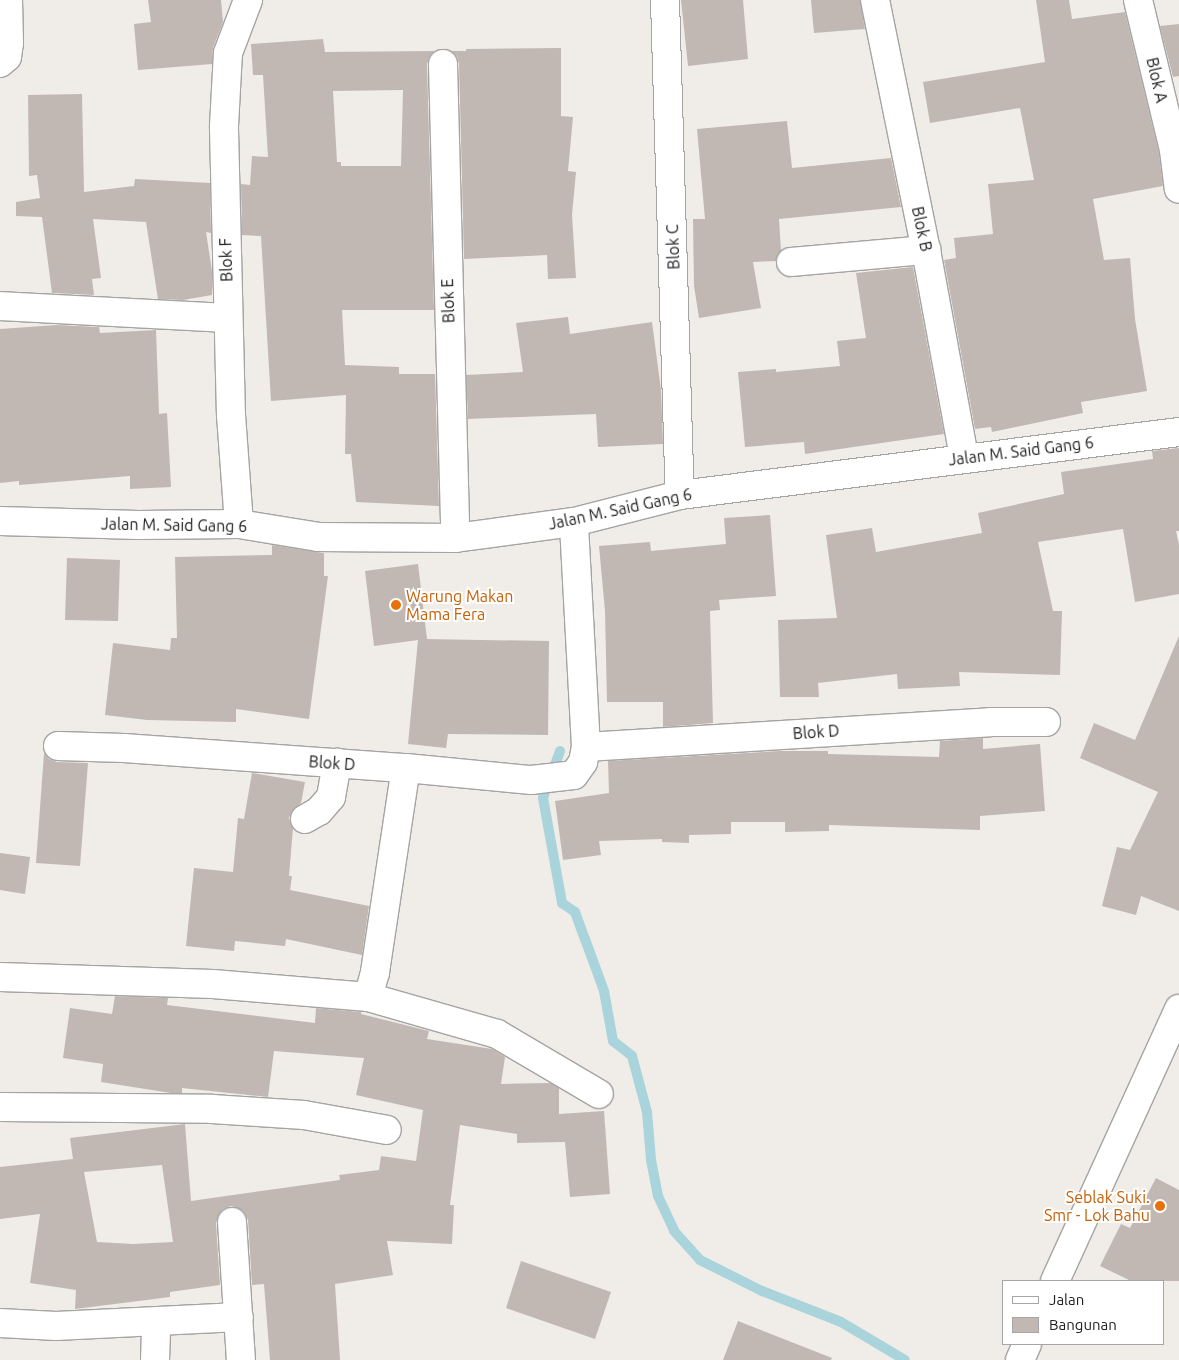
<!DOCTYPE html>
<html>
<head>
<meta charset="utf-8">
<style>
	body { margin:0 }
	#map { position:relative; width:1179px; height:1360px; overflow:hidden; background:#f0ece7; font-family:Ubuntu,sans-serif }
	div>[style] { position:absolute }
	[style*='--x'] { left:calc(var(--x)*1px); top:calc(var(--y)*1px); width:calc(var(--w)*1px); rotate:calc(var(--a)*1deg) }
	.stream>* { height:10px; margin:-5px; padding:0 5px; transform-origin:5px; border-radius:5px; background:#aad4db }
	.building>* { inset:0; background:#c1b8b3 }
	.roads { filter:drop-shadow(1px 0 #a4a4a4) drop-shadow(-1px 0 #a4a4a4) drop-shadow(0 1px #a4a4a4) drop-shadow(0 -1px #a4a4a4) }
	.minor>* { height:28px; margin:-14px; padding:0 14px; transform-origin:14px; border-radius:14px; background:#fff }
	.tertiary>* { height:28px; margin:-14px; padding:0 14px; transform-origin:14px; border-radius:14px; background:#fff }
	.dots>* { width:14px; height:14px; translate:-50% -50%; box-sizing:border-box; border:2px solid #fff; border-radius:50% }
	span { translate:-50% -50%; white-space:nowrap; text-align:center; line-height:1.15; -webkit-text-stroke:4px #fff; paint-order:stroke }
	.street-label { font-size:16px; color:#202020 }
	.food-label { font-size:16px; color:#c56008 }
	.left { translate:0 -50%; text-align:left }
	.right { translate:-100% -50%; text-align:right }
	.legend { position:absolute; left:1002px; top:1280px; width:162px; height:65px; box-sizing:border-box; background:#fff; border:1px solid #a6a6a6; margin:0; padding:6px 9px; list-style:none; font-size:15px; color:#202020 }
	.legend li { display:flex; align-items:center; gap:10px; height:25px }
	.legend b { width:25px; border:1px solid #a6a6a6 }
</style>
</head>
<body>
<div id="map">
	<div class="stream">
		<div style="--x:560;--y:751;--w:50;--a:109.9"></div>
		<div style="--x:543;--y:798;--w:107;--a:79.7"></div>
		<div style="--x:562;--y:903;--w:16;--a:35"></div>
		<div style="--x:575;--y:912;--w:29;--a:70"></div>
		<div style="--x:585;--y:939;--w:55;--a:69.9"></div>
		<div style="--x:604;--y:991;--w:51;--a:79.8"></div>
		<div style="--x:613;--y:1041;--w:24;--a:38"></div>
		<div style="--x:632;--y:1056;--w:58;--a:75"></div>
		<div style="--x:647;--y:1112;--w:48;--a:85.2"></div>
		<div style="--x:651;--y:1160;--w:37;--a:79"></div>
		<div style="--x:658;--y:1196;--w:38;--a:65"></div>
		<div style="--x:674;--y:1231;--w:39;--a:48"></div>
		<div style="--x:700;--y:1260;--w:69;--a:26.6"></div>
		<div style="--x:762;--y:1291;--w:85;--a:21.4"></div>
		<div style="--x:841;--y:1322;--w:74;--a:30.7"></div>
	</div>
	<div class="building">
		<div style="clip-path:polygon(148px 0,221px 0,223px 22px,213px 48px,212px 64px,138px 70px,134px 24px,151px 22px)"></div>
		<div style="clip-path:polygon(681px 0,743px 0,748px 59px,688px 66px)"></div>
		<div style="clip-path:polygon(811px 0,860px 0,865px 29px,814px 33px)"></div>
		<div style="clip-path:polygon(1036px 0,1069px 0,1072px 19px,1125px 12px,1159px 153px,1163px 186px,1093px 199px,1104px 260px,1130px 258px,1135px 319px,1147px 391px,1081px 402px,1083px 413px,992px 432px,991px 427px,975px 429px,944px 260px,956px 258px,954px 238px,993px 234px,988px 184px,1034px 180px,1020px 108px,930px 123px,923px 82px,1045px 62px)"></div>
		<div style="clip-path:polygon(1179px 24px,1179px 76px,1173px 77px,1160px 26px)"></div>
		<div style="clip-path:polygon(evenodd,323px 39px,325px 52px,434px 51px,429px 57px,427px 64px,434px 310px,342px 310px,345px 365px,399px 367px,399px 374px,435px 374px,439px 506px,356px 502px,351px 454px,345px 454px,346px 395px,271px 401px,261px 236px,242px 235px,241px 184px,250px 185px,252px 156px,268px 157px,263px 75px,253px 75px,251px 44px,323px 39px,403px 90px,401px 166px,341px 166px,341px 162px,337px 162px,333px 91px,403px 90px)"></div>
		<div style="clip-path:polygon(561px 48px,561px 116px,573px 117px,568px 171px,576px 172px,572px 215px,576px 278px,548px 279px,547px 255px,464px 259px,459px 64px,457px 56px,451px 51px,466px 51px,466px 49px)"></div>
		<div style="clip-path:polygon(82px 94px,84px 192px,134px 186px,135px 179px,210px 183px,211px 233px,206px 232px,212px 271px,212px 295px,183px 300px,158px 299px,146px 222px,93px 219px,101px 278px,92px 279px,94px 295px,52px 293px,42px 217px,16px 216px,16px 202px,40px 198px,37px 175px,29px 176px,28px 95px)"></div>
		<div style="clip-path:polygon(787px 121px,792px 168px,891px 158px,901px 207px,779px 219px,781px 251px,776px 261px,753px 262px,761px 308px,699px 318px,694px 286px,693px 219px,705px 219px,697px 129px)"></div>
		<div style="clip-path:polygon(913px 267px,944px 434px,805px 454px,804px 442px,745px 447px,738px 372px,776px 369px,776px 372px,840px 366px,837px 341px,866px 338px,856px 273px)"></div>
		<div style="clip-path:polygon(568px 317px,570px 334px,652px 322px,661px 390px,663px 444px,598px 447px,596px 414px,468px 419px,466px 375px,523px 372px,516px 323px)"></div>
		<div style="clip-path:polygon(57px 325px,99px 327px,100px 333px,156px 330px,159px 414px,167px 413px,171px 487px,130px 489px,130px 476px,19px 485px,19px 481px,0 483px,0 329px)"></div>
		<div style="clip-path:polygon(1179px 448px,1179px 531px,1176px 531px,1179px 545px,1179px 594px,1135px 602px,1123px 529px,1038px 542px,1053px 611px,1062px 611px,1060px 675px,959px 672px,960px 686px,898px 689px,897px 674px,818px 683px,819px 697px,780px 697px,778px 620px,837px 618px,826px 535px,872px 528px,876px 552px,982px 533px,978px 513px,1064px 494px,1061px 472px,1153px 459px,1152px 451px)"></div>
		<div style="clip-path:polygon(770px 515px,776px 596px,719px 600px,720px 610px,710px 611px,713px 723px,663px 727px,663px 702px,607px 702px,605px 611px,599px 546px,650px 542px,651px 551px,726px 544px,724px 518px)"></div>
		<div style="clip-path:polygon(272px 545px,324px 553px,324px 576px,328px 576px,309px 719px,236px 709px,236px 722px,147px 720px,105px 715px,113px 643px,170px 650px,171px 638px,177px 638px,175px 557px,272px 555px)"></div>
		<div style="clip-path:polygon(67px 558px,120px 560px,118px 621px,65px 620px)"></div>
		<div style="clip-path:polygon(418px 564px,427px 639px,424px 639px,549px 641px,548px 735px,448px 734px,446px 748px,408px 744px,418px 640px,374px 646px,365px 571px)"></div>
		<div style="clip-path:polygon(1179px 636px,1179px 911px,1141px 896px,1136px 915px,1102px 906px,1117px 847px,1130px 850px,1158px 792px,1080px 758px,1094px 723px,1135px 740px)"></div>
		<div style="clip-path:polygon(983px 738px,983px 749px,1040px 744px,1045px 811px,980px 816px,980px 830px,829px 825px,829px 831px,785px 832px,785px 822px,731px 822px,731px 834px,689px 835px,689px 843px,662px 842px,662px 839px,599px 841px,601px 855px,563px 860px,555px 801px,609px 793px,608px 761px,780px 751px,828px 751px,828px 754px,939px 757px,940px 741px)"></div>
		<div style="clip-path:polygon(44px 753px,49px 759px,57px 762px,88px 763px,80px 866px,36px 863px)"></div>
		<div style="clip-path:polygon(252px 773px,305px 782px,301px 803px,292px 811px,289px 818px,293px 828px,289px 876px,292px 876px,290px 890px,369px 906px,362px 955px,286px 939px,285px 946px,235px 941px,234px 951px,186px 946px,194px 868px,233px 872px,238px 818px,244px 819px)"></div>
		<div style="clip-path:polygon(0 853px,30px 857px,25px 894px,0 890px)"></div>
		<div style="clip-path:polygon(evenodd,115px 996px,168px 998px,167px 1005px,315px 1023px,316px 1008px,361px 1012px,361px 1014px,429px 1031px,427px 1039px,492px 1049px,505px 1057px,501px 1084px,550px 1083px,559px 1088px,559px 1114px,604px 1111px,610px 1194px,570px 1197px,565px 1142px,517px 1143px,517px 1134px,460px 1125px,450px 1205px,454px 1205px,452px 1244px,387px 1241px,393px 1275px,335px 1284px,340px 1360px,270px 1360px,264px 1284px,252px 1285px,248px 1220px,245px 1213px,238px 1208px,231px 1206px,223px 1209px,218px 1216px,216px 1223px,220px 1285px,170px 1292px,170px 1297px,75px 1309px,76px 1290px,30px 1283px,40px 1214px,0 1219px,0 1167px,73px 1159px,70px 1138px,185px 1124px,191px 1201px,340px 1180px,339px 1175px,379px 1170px,381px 1156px,416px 1161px,423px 1110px,356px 1095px,364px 1058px,274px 1051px,268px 1097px,182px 1088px,182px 1093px,171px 1093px,101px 1082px,103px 1064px,63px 1058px,70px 1008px,112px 1014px,115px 996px,162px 1165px,173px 1242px,133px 1244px,97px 1242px,84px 1172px,162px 1165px)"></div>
		<div style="clip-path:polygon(1156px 1178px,1179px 1190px,1179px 1281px,1131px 1281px,1100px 1266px,1121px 1224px,1130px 1228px)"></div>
		<div style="clip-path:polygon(521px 1261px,611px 1292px,595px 1339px,506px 1308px)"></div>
		<div style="clip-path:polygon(738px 1321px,832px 1358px,831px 1360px,723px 1360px)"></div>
	</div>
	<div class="roads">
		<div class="minor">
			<div style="--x:665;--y:0;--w:495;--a:88.3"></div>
			<div style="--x:875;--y:0;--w:255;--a:78.5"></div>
			<div style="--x:926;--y:250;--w:211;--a:79.6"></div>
			<div style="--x:1138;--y:0;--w:154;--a:76.5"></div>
			<div style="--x:1174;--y:150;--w:39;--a:83"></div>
			<div style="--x:0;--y:63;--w:9;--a:-41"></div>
			<div style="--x:7;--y:57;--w:14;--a:-82"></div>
			<div style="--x:9;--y:43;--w:43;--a:-91.3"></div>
			<div style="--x:443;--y:64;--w:474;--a:88.5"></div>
			<div style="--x:791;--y:262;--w:136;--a:-5.1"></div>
			<div style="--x:0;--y:306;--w:228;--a:3"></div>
			<div style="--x:0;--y:521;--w:138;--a:1.7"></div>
			<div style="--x:138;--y:525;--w:101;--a:-0.6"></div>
			<div style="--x:239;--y:524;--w:80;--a:9.3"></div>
			<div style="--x:318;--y:537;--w:137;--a:0.4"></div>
			<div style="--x:455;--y:538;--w:120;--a:-7.7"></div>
			<div style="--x:574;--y:522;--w:109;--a:-14.3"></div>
			<div style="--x:680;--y:495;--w:503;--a:-7.2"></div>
			<div style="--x:239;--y:524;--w:108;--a:-94.2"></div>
			<div style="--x:231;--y:416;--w:290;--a:-91.4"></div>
			<div style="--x:224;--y:126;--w:73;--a:-86.9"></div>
			<div style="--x:228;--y:53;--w:57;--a:-69.3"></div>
			<div style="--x:58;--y:746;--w:66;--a:1.7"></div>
			<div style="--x:124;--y:748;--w:283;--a:4.1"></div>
			<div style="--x:406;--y:768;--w:126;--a:5.5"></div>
			<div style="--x:531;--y:780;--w:43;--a:-6.6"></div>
			<div style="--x:574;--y:775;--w:16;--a:-55"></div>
			<div style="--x:583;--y:762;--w:15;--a:-79"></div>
			<div style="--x:586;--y:747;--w:225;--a:-93.1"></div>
			<div style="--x:586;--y:747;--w:405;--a:-3.5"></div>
			<div style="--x:990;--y:722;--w:56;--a:0"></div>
			<div style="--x:305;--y:819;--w:16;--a:-30"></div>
			<div style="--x:319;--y:811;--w:18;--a:-49"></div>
			<div style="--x:331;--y:797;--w:35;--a:-80"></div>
			<div style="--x:0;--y:977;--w:213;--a:1.9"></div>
			<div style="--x:213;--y:984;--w:156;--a:4.8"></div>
			<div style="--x:368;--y:997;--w:26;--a:-74"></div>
			<div style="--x:375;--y:972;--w:206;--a:-81.4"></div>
			<div style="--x:368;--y:997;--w:134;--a:16"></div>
			<div style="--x:497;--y:1034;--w:118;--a:30.5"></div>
			<div style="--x:0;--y:1107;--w:212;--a:0.5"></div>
			<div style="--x:212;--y:1109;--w:92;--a:3.7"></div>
			<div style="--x:304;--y:1115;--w:84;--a:10.2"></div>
			<div style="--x:232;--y:1222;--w:138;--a:86.3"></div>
			<div style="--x:0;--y:1323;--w:56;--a:3.1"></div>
			<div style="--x:56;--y:1326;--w:183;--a:-2.8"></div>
			<div style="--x:155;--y:1360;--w:38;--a:-88"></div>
		</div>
		<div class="tertiary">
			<div style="--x:1055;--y:1281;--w:299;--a:-65.5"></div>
			<div style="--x:1020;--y:1360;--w:17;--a:-66"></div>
		</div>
	</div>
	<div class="dots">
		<div style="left:396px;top:605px;background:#e8710a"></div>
		<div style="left:1160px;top:1206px;background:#e8710a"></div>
	</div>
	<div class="street-label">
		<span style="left:1157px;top:80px;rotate:77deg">Blok A</span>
		<span style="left:922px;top:229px;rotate:78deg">Blok B</span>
		<span style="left:673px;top:247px;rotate:-92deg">Blok C</span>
		<span style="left:226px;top:260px;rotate:-92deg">Blok F</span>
		<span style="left:448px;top:301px;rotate:-92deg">Blok E</span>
		<span style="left:1021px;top:451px;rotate:-7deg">Jalan M. Said Gang 6</span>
		<span style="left:620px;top:509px;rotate:-12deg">Jalan M. Said Gang 6</span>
		<span style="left:174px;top:525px;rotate:1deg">Jalan M. Said Gang 6</span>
		<span style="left:816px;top:732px;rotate:-4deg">Blok D</span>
		<span style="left:332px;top:763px;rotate:4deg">Blok D</span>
	</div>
	<div class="food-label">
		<span class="left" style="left:406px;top:605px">Warung Makan<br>Mama Fera</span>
		<span class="right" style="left:1150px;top:1206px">Seblak Suki.<br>Smr - Lok Bahu</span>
	</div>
	<ul class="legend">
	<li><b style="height:6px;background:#fff"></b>Jalan</li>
	<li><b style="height:14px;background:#c1b8b3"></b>Bangunan</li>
	</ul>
</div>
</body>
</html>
